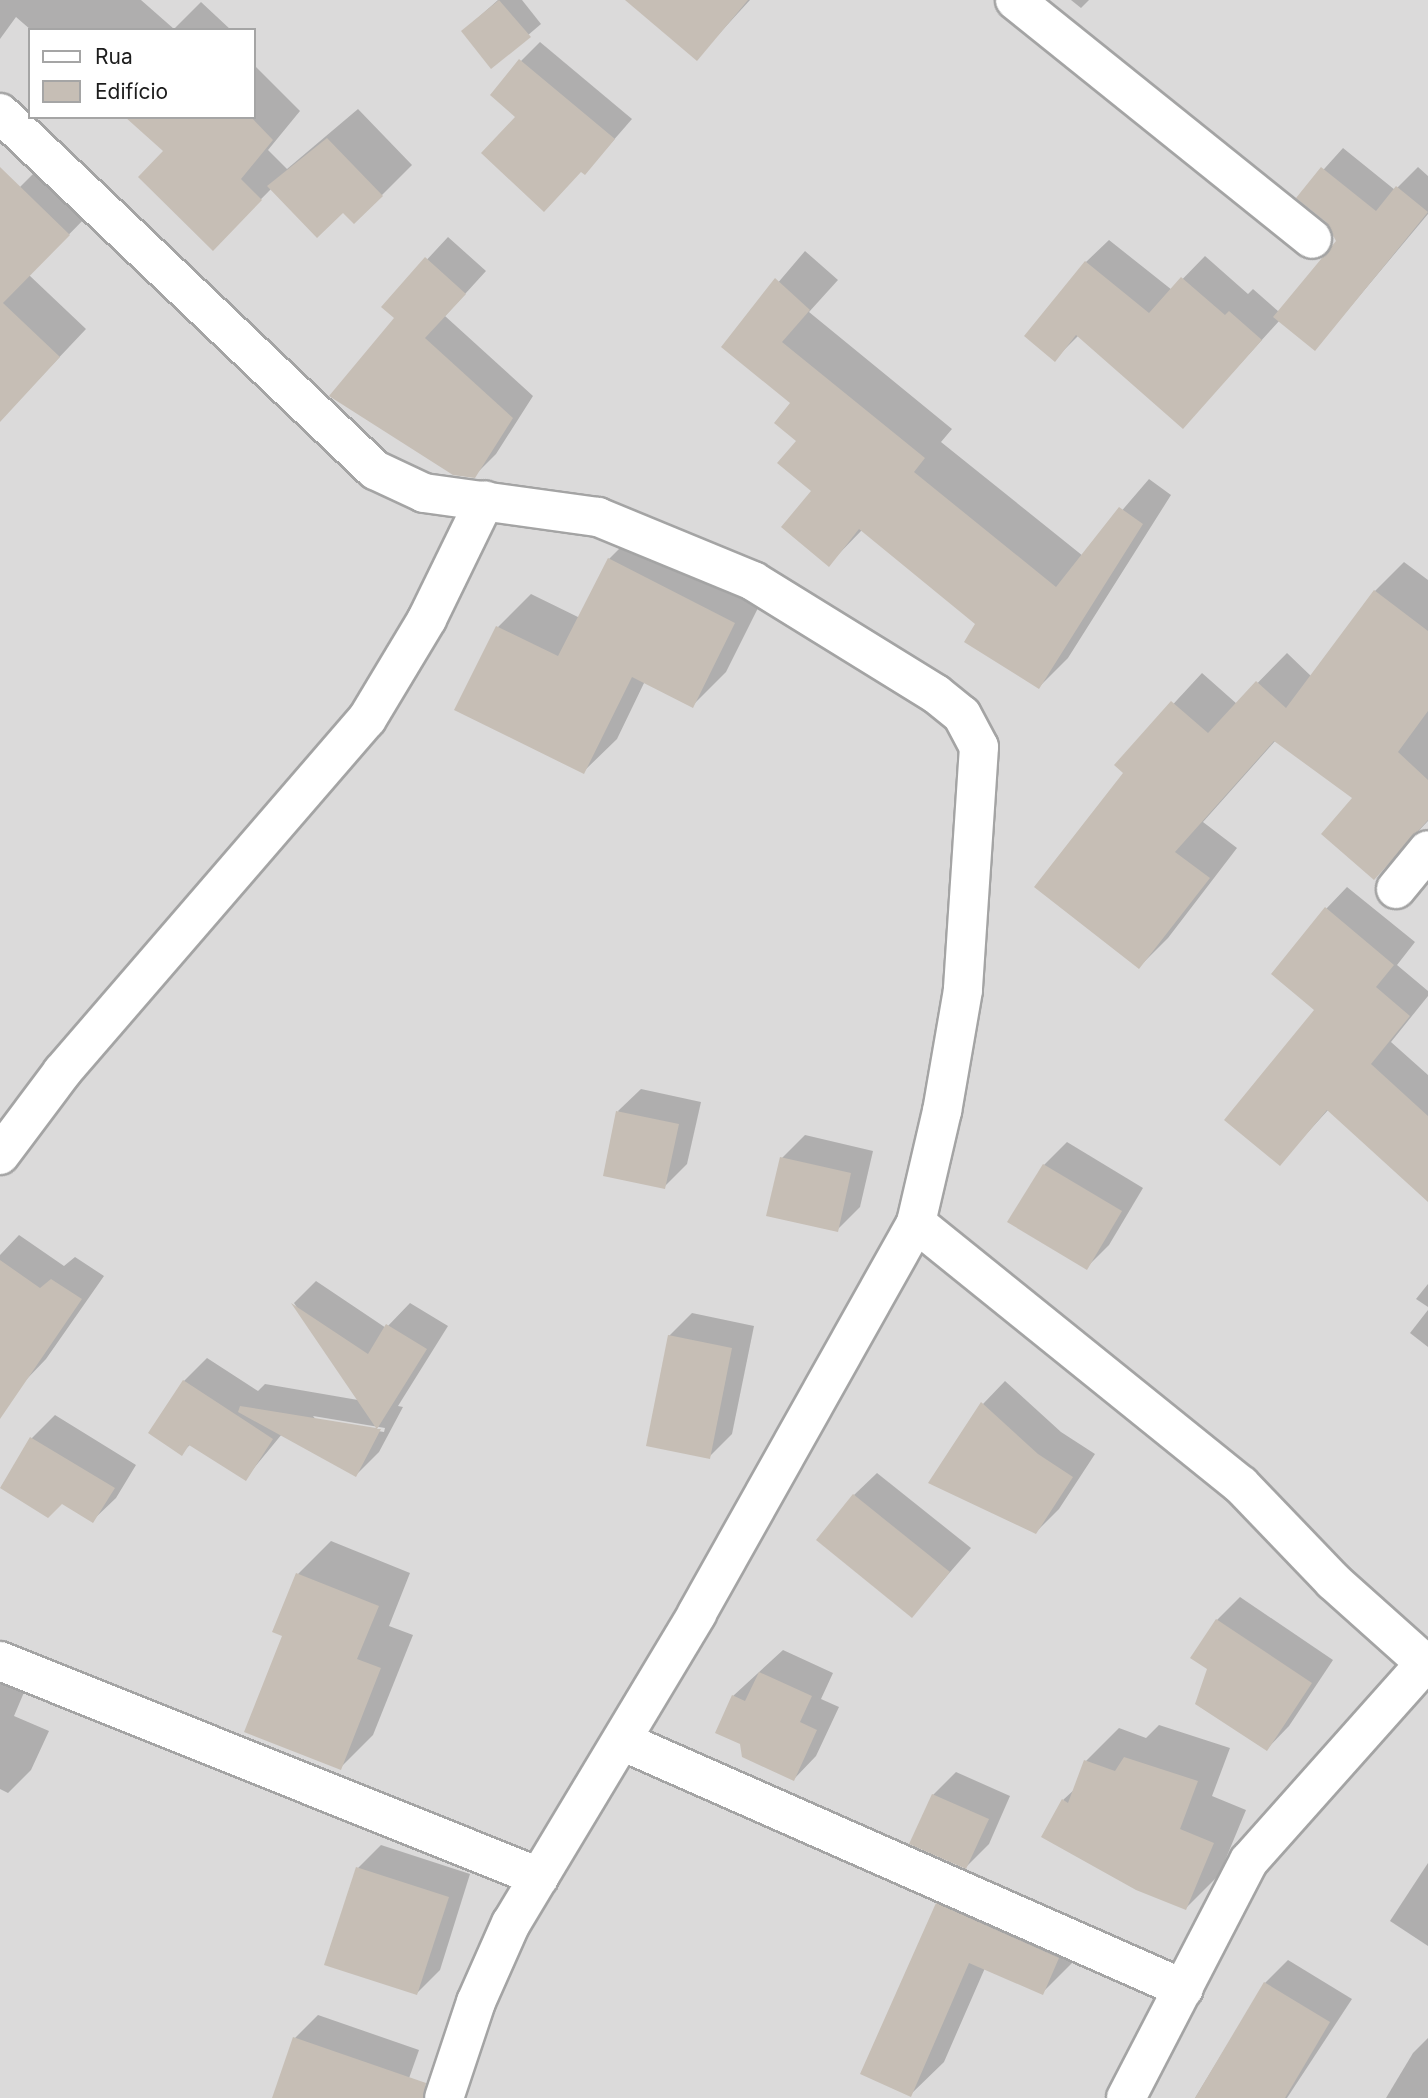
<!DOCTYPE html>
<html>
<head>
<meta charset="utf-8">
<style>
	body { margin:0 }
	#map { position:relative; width:1428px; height:2098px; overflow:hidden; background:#eeebe2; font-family:Inter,sans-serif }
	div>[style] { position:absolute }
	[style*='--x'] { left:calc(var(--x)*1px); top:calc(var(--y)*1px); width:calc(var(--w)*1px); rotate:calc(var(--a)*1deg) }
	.residential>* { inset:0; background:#dbdada }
	.shadow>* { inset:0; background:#0003 }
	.building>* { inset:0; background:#c6beb5 }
	.roads { filter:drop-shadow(2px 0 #a4a4a4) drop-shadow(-2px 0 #a4a4a4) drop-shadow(0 2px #a4a4a4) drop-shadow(0 -2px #a4a4a4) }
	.minor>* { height:38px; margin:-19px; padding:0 19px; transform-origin:19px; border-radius:19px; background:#fff }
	span { translate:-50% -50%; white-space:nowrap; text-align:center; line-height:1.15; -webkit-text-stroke:6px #fff; paint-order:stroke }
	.legend { position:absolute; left:28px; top:28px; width:228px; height:91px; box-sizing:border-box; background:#fff; border:2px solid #a5a5a5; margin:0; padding:9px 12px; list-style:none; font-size:21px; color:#1d1d1d }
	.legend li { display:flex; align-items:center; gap:14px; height:35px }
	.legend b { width:35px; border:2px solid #a5a5a5 }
</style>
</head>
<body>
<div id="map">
	<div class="residential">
		<div style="clip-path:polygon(evenodd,0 0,1428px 0,1428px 2098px,0 2098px,0 0,30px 30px,254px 30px,254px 117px,30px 117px,30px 30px)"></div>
	</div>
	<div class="shadow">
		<div style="clip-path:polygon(0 0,141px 0,174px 29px,201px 2px,231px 30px,31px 30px,16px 17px,0 39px)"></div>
		<div style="clip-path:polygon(498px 0,522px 0,541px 24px,492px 66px,463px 31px)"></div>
		<div style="clip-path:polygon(627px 0,750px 0,697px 58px)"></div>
		<div style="clip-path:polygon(1071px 0,1089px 0,1081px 8px)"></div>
		<div style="clip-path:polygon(540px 42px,632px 119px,585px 173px,517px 116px,521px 61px)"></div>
		<div style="clip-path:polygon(254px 65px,300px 111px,268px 150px,287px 169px,358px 109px,412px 165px,382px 195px,343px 211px,272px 188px,213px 248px,166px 151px,128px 117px,254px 117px)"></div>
		<div style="clip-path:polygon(1343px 148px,1395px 190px,1418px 167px,1428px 176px,1428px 214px,1315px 349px,1280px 320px,1183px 427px,1079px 335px,1055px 359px,1086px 262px,1109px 240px,1172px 290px,1205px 256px,1248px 294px,1253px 289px,1279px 312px,1338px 242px,1328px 221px,1298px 198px)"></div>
		<div style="clip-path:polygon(47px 160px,96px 207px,29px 275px,86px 329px,0 420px,0 207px)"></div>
		<div style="clip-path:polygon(448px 237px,486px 271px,445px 316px,533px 396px,496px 454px,474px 476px,396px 318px,383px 307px)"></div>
		<div style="clip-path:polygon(805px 251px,838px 280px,809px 312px,952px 429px,941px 442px,1083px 556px,1149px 479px,1171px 495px,1068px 658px,1039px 687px,977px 623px,862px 530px,829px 564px,793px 403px,724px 346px)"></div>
		<div style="clip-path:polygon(642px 526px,767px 590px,726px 672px,693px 705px,645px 681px,617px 739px,583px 772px,457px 710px,498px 627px,531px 594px,580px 618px,609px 559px)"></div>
		<div style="clip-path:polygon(1404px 562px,1428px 580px,1428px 821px,1374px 878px,1354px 797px,1276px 740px,1203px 822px,1237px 848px,1168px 938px,1139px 967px,1125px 773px,1117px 765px,1202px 673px,1237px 704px,1287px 653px,1312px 677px,1375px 591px)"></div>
		<div style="clip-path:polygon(1347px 887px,1415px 942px,1397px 965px,1428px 991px,1428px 996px,1391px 1042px,1428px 1075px,1428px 1172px,1329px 1109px,1279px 1164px,1317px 1010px,1326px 909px)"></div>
		<div style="clip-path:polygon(641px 1089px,701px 1102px,687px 1164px,664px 1187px,618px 1111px)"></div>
		<div style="clip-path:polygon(805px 1135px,873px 1151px,860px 1207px,837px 1230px,782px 1158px)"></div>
		<div style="clip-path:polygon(1067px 1142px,1143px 1188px,1109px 1245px,1086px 1268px,1044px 1165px)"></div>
		<div style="clip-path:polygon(19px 1235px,64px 1266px,75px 1257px,104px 1276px,46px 1359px,24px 1382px,0 1366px,0 1255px)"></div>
		<div style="clip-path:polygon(evenodd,316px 1281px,386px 1328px,410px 1303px,448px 1326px,398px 1406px,403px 1407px,379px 1452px,356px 1475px,282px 1434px,245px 1479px,191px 1444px,181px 1453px,184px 1381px,207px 1358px,258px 1391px,265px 1384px,358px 1400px,294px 1303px,316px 1281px,313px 1416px,385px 1428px,384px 1432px,317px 1421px,313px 1416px)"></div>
		<div style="clip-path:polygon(1428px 1284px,1428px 1307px,1416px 1299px)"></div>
		<div style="clip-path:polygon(1428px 1310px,1428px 1347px,1410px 1333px)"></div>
		<div style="clip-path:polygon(692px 1313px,754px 1326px,732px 1434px,709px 1457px,669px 1336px)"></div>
		<div style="clip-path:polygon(1005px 1381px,1061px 1432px,1095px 1454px,1059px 1509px,1036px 1532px,983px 1404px)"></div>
		<div style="clip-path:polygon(55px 1415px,136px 1465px,116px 1498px,93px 1520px,62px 1502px,1px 1487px,32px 1438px)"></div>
		<div style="clip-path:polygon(877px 1473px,971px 1548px,912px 1616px,854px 1495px)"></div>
		<div style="clip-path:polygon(331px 1541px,410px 1573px,389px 1626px,413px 1635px,373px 1735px,340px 1768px,284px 1635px,298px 1574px)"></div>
		<div style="clip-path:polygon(1240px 1597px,1333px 1660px,1289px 1726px,1267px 1749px,1217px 1620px)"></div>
		<div style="clip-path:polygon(783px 1650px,833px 1673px,821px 1699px,839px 1707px,816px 1756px,794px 1779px,733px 1696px)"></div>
		<div style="clip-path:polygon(0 1679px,25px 1690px,14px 1716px,49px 1731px,31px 1770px,8px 1793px,0 1789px)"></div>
		<div style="clip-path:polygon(1159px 1725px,1230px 1748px,1212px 1796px,1246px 1810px,1219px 1875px,1186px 1908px,1063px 1800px,1076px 1788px,1086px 1761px,1119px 1728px,1146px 1738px)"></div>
		<div style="clip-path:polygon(956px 1772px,1010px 1796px,989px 1844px,966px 1867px,933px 1795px)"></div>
		<div style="clip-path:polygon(381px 1845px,470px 1874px,440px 1970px,417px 1993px,358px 1868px)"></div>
		<div style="clip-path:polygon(1428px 1863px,1428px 1946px,1390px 1921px)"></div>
		<div style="clip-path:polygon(970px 1871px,1091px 1925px,1075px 1960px,1042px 1993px,985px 1968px,944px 2062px,910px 2095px,937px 1904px)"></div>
		<div style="clip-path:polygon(1288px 1960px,1352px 1999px,1287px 2098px,1195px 2098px,1265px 1983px)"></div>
		<div style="clip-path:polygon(318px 2015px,419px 2050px,402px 2098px,274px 2098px,295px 2038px)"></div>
		<div style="clip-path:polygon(1428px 2038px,1428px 2098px,1386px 2098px,1413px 2053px)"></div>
	</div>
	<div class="building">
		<div style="clip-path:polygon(499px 0,531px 37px,491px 69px,461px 31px)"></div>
		<div style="clip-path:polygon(625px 0,748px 0,697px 61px)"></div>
		<div style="clip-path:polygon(519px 59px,615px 139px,585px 175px,581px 172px,544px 212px,481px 153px,515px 117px,490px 95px)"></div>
		<div style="clip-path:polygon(125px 117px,251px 117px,273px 140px,241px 179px,262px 200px,213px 251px,138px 177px,163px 151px)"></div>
		<div style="clip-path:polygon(327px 138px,383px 196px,354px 224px,343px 213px,317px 238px,267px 186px)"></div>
		<div style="clip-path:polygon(0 167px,70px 235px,3px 303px,60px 357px,0 422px)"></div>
		<div style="clip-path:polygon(1321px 167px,1376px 211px,1396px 186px,1428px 212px,1315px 351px,1273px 317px,1336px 241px,1326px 222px,1296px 198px)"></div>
		<div style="clip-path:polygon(425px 257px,466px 294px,425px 338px,513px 418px,475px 478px,453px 475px,329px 396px,394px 318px,381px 307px)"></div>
		<div style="clip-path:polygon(1085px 261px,1149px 313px,1181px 277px,1225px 315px,1229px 311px,1262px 340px,1183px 429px,1076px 335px,1055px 362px,1024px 336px)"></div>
		<div style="clip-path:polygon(775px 278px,810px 310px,782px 342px,925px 458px,914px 472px,1056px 587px,1119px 507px,1143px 524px,1039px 689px,964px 642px,975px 624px,859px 529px,829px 567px,781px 527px,811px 491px,777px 463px,796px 441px,774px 423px,790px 403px,721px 347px)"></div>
		<div style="clip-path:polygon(608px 558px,735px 623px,693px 708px,632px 677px,584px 774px,454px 710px,496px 626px,558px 656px)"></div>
		<div style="clip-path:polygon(1374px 590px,1428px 631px,1428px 711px,1398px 752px,1428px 780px,1428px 820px,1374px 880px,1321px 834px,1352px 798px,1274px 741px,1175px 852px,1210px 878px,1139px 969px,1034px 887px,1123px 773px,1114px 765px,1171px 701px,1208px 733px,1256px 681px,1286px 708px)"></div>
		<div style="clip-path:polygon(1325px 907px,1394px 965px,1376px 987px,1410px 1016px,1371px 1064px,1428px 1116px,1428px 1202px,1327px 1110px,1280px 1166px,1224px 1120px,1314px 1010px,1271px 974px)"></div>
		<div style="clip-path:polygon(616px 1111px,679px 1124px,665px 1189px,603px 1176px)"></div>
		<div style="clip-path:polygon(780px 1157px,851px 1173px,838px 1232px,766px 1216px)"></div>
		<div style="clip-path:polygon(1043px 1164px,1122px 1211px,1087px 1270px,1007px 1222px)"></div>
		<div style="clip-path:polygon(0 1260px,40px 1288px,51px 1279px,82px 1299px,0 1419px)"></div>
		<div style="clip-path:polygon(291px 1303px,368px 1354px,386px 1324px,427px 1349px,377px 1429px,381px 1429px,356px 1477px,238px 1412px,240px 1406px,376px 1428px)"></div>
		<div style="clip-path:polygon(668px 1335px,732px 1348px,710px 1459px,646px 1446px)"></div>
		<div style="clip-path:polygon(183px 1380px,273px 1439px,246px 1481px,189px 1445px,182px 1456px,148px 1433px)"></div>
		<div style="clip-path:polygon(981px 1402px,1038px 1454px,1073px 1477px,1036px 1534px,928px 1483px)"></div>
		<div style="clip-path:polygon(30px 1437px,115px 1488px,93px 1523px,62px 1504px,48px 1518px,0 1488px)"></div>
		<div style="clip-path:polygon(853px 1494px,950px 1572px,912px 1618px,816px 1540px)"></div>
		<div style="clip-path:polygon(296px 1573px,379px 1606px,357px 1659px,381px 1668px,341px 1770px,244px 1732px,282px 1636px,272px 1632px)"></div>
		<div style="clip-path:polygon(1216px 1619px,1312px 1683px,1267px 1751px,1195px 1704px,1207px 1669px,1190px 1658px)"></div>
		<div style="clip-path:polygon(759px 1672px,812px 1696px,800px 1722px,817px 1730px,794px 1781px,742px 1757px,740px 1744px,715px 1733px,732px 1695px,745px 1701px)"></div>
		<div style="clip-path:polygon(1124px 1757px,1198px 1781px,1180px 1829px,1214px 1843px,1186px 1910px,1136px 1890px,1041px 1837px,1062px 1799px,1068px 1803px,1084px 1760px,1115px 1771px)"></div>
		<div style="clip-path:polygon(932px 1794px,989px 1819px,966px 1869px,909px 1844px)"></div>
		<div style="clip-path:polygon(356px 1867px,449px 1897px,417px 1995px,324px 1965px)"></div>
		<div style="clip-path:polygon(936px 1903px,1059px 1958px,1043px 1995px,969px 1963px,911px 2097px,860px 2074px)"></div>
		<div style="clip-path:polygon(1264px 1982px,1330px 2022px,1285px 2098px,1195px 2098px)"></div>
		<div style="clip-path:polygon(293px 2037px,426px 2083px,423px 2098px,272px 2098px)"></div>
	</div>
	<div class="roads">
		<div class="minor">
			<div style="--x:1015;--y:0;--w:381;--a:38.8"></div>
			<div style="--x:0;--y:113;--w:518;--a:43.59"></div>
			<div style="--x:375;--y:470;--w:54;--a:25.1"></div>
			<div style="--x:424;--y:493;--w:176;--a:7.9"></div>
			<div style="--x:598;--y:517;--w:168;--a:22.4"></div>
			<div style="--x:753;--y:581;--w:215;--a:31.7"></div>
			<div style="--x:936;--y:694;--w:33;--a:39"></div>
			<div style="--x:962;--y:715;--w:36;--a:62"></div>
			<div style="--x:979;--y:747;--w:244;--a:93.8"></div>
			<div style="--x:963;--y:990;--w:123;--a:99.8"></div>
			<div style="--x:942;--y:1111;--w:115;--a:103.1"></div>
			<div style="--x:916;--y:1223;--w:448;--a:119.3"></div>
			<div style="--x:697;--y:1614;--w:361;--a:121"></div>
			<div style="--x:511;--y:1923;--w:86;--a:113.9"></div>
			<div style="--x:476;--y:2002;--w:101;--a:108.4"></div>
			<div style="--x:1396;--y:889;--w:50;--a:-50.6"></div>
			<div style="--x:0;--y:1155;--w:104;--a:-53.2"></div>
			<div style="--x:62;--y:1072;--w:467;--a:-49.2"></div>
			<div style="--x:367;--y:719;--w:117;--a:-59"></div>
			<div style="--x:427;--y:619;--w:132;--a:-64"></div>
			<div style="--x:916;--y:1223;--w:417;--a:38.9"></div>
			<div style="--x:1241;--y:1485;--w:133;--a:46.2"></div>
			<div style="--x:1333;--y:1581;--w:127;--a:41.8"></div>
			<div style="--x:0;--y:1661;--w:581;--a:21.84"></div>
			<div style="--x:622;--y:1741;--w:614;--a:23.81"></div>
			<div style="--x:1126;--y:2098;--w:267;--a:-62.6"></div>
			<div style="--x:1249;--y:1861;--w:269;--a:-48.3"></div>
		</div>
	</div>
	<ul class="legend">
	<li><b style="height:9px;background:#fff"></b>Rua</li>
	<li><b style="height:19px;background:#c6beb5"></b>Edifício</li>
	</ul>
</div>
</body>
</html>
